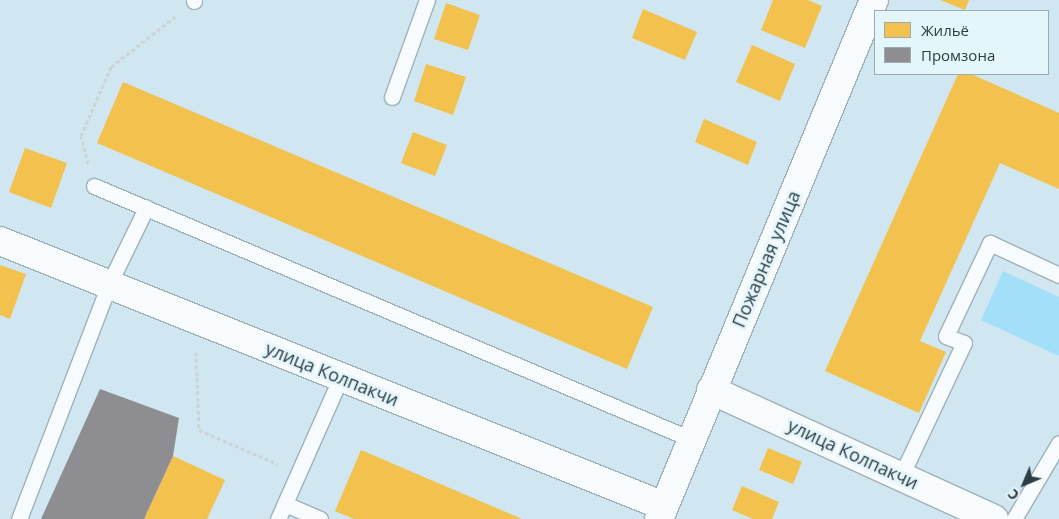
<!DOCTYPE html>
<html>
<head>
<meta charset="utf-8">
<style>
	body { margin:0 }
	#map { position:relative; width:1059px; height:519px; overflow:hidden; background:#d0e7f1; font-family:"Open Sans",sans-serif }
	div>[style] { position:absolute }
	[style*='--x'] { left:calc(var(--x)*1px); top:calc(var(--y)*1px); width:calc(var(--w)*1px); rotate:calc(var(--a)*1deg) }
	.green>* { inset:0; background:#a3dff8 }
	.homes>* { inset:0; background:#f2c14e }
	.industry>* { inset:0; background:#8d8d92 }
	.path>* { height:3px; margin-top:-1.5px; transform-origin:0; background:repeating-linear-gradient(90deg,#cdd4d8 0 4px,transparent 0 6.5px) }
	.roads { filter:drop-shadow(1px 0 #9eb1b8) drop-shadow(-1px 0 #9eb1b8) drop-shadow(0 1px #9eb1b8) drop-shadow(0 -1px #9eb1b8) }
	.lane>* { height:15px; margin:-7.5px; padding:0 7.5px; transform-origin:7.5px; border-radius:7.5px; background:#f8fbfd }
	.street>* { height:28px; margin:-14px; padding:0 14px; transform-origin:14px; border-radius:14px; background:#f8fbfd }
	span { translate:-50% -50%; white-space:nowrap; text-align:center; line-height:1.15; -webkit-text-stroke:5px #e5f5fc; paint-order:stroke }
	.street-label { font-size:18px; color:#2b3c43 }
	.legend { position:absolute; left:874px; top:10px; width:175px; height:65px; box-sizing:border-box; background:#e5f5fc; border:1px solid #9babb2; margin:0; padding:6px 9px; list-style:none; font-size:15px; color:#2b3c43 }
	.legend li { display:flex; align-items:center; gap:10px; height:25px }
	.legend b { width:25px; border:1px solid #9babb2 }
	.north { position:absolute; left:999px; top:459px; width:50px; height:50px; -webkit-text-stroke:4px #e5f5fc; paint-order:stroke; rotate:225deg; font-size:14px; font-weight:700; line-height:20px; text-align:center; color:#2b3c43 }
	.north::after { content:''; display:block; margin:auto; width:18px; height:22px; background:#2b3c43; clip-path:polygon(50% 0,100% 100%,50% 72%,0 100%) }
</style>
</head>
<body>
<div id="map">
	<div class="green">
		<div style="clip-path:polygon(1003px 271px,1059px 297px,1059px 356px,981px 320px)"></div>
	</div>
	<div class="homes">
		<div style="clip-path:polygon(773px 0,808px 0,822px 6px,805px 48px,761px 30px)"></div>
		<div style="clip-path:polygon(940px 0,969px 0,965px 10px)"></div>
		<div style="clip-path:polygon(446px 3px,480px 15px,468px 50px,434px 39px)"></div>
		<div style="clip-path:polygon(643px 9px,697px 32px,685px 60px,632px 38px)"></div>
		<div style="clip-path:polygon(752px 45px,795px 64px,780px 101px,736px 82px)"></div>
		<div style="clip-path:polygon(426px 64px,466px 77px,453px 115px,414px 101px)"></div>
		<div style="clip-path:polygon(958px 74px,971px 74px,1059px 113px,1059px 189px,1000px 163px,920px 341px,946px 352px,919px 413px,825px 371px)"></div>
		<div style="clip-path:polygon(123px 82px,653px 307px,627px 369px,97px 143px)"></div>
		<div style="clip-path:polygon(704px 119px,757px 142px,748px 165px,695px 142px)"></div>
		<div style="clip-path:polygon(413px 132px,447px 145px,435px 176px,401px 163px)"></div>
		<div style="clip-path:polygon(25px 148px,67px 163px,51px 208px,9px 192px)"></div>
		<div style="clip-path:polygon(0 265px,26px 274px,10px 319px,0 315px)"></div>
		<div style="clip-path:polygon(768px 448px,802px 462px,793px 484px,759px 470px)"></div>
		<div style="clip-path:polygon(361px 450px,522px 519px,354px 519px,335px 511px)"></div>
		<div style="clip-path:polygon(173px 456px,225px 480px,207px 519px,144px 519px)"></div>
		<div style="clip-path:polygon(742px 486px,779px 502px,772px 519px,753px 519px,732px 510px)"></div>
	</div>
	<div class="industry">
		<div style="clip-path:polygon(100px 389px,179px 418px,173px 456px,144px 519px,41px 519px)"></div>
	</div>
	<div class="path">
		<div style="--x:88;--y:164;--w:29;--a:-104"></div>
		<div style="--x:81;--y:136;--w:75;--a:-66.5"></div>
		<div style="--x:111;--y:67;--w:83;--a:-38.1"></div>
		<div style="--x:196;--y:352;--w:78;--a:87.8"></div>
		<div style="--x:199;--y:430;--w:86;--a:23.3"></div>
	</div>
	<div class="roads">
		<div class="lane">
			<div style="--x:194;--y:1;--w:1;--a:-90"></div>
			<div style="--x:392;--y:97;--w:103;--a:-70.2"></div>
			<div style="--x:94;--y:186;--w:648;--a:22.97"></div>
			<div style="--x:901;--y:476;--w:147;--a:-64.7"></div>
			<div style="--x:964;--y:343;--w:19;--a:-159"></div>
			<div style="--x:946;--y:336;--w:103;--a:-64.7"></div>
			<div style="--x:990;--y:243;--w:76;--a:24.9"></div>
			<div style="--x:285;--y:504;--w:38;--a:23"></div>
			<div style="--x:19;--y:519;--w:252;--a:-69"></div>
			<div style="--x:109;--y:284;--w:85;--a:-64"></div>
			<div style="--x:278;--y:519;--w:155;--a:-66.1"></div>
			<div style="--x:1014;--y:519;--w:88;--a:-59.4"></div>
		</div>
		<div class="street">
			<div style="--x:0;--y:241;--w:715;--a:21.76"></div>
			<div style="--x:711;--y:390;--w:311;--a:24.5"></div>
			<div style="--x:659;--y:519;--w:562;--a:-67.5"></div>
		</div>
	</div>
	<div class="street-label">
		<span style="left:766px;top:259px;rotate:-67deg">Пожарная улица</span>
		<span style="left:332px;top:374px;rotate:22deg">улица Колпакчи</span>
		<span style="left:853px;top:454px;rotate:25deg">улица Колпакчи</span>
	</div>
	<ul class="legend">
	<li><b style="height:14px;background:#f2c14e"></b>Жильё</li>
	<li><b style="height:14px;background:#8d8d92"></b>Промзона</li>
	</ul>
	<div class="north">С</div>
</div>
</body>
</html>
